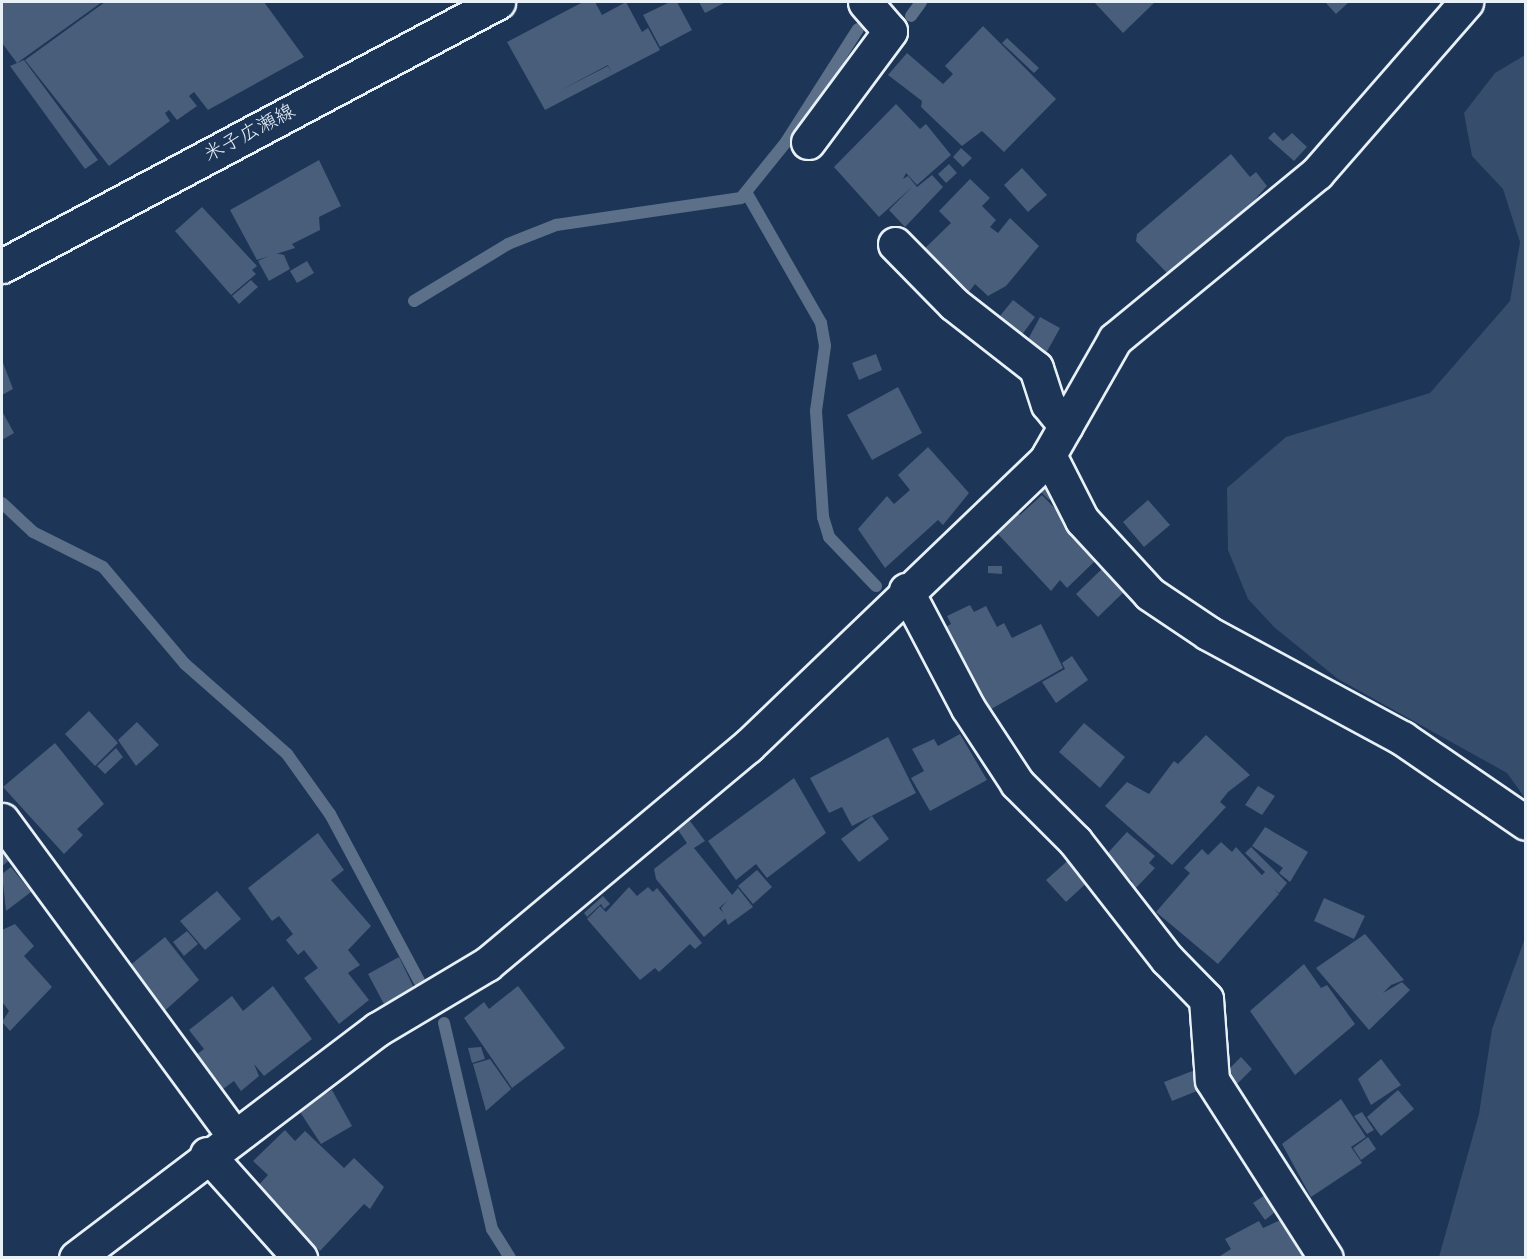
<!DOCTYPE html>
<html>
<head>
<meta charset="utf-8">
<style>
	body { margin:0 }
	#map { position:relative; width:1527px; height:1259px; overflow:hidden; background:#1d3557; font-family:Kalam,"Klee One",sans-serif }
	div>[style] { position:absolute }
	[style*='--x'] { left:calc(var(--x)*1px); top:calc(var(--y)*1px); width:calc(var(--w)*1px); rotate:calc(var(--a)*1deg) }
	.green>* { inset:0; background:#374d6c }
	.stream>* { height:12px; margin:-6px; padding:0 6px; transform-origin:6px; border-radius:6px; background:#5d7089 }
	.building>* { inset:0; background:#495e7a }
	.roads { filter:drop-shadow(2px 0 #e8f1f8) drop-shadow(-2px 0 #e8f1f8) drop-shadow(0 2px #e8f1f8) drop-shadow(0 -2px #e8f1f8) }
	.minor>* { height:33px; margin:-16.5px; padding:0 16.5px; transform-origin:16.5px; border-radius:16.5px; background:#1d3557 }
	.major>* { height:33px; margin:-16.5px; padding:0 16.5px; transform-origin:16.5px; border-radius:16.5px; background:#1d3557 }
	span { translate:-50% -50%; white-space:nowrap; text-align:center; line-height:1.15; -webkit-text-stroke:4.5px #1d3557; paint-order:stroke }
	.street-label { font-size:20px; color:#e8f1f8 }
	.frame { position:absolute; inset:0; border:3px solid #e8f1f8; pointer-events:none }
</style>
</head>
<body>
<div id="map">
	<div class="green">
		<div style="clip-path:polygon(1525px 55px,1525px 798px,1507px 773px,1338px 679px,1274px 627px,1248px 599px,1228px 550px,1227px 488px,1286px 437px,1430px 393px,1510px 301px,1520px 242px,1503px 189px,1472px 156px,1464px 113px,1495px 73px)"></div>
		<div style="clip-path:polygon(1525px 938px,1525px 1257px,1439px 1257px,1479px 1114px,1492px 1029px)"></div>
	</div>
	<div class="stream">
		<div style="--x:911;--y:16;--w:17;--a:-54"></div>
		<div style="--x:746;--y:192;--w:151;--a:60.2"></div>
		<div style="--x:821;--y:323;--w:23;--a:80"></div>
		<div style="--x:825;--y:346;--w:66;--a:97.9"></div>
		<div style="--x:816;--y:411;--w:106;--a:86.2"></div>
		<div style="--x:823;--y:517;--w:21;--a:73"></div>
		<div style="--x:829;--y:537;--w:68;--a:46.2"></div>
		<div style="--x:414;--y:301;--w:110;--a:-31.2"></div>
		<div style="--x:508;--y:244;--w:52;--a:-21.6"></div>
		<div style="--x:556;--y:225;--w:187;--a:-8.3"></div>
		<div style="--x:741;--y:198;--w:72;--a:-51.2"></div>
		<div style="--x:786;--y:142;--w:134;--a:-57.5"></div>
		<div style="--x:2;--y:503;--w:42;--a:43.1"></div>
		<div style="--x:33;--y:532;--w:78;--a:26.6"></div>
		<div style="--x:103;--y:567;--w:127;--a:49.8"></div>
		<div style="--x:185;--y:664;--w:136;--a:41.4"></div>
		<div style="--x:287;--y:754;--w:74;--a:54.4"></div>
		<div style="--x:330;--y:814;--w:189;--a:61.9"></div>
		<div style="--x:444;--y:1023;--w:212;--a:76.9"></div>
		<div style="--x:492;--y:1229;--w:34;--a:58"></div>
	</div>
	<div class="building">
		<div style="clip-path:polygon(2px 2px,102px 2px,17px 63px,2px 43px)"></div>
		<div style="clip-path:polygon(105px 2px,264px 2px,304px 57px,208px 110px,194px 92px,189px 96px,197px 106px,177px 120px,169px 110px,165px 113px,170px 121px,109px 166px,25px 60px)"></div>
		<div style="clip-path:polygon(evenodd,583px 2px,595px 2px,602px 15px,626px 2px,642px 32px,648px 28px,660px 50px,545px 110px,507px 42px,583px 2px,608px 65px,612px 74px,608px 66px,557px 92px,608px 65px)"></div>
		<div style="clip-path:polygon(670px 2px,677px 2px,692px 30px,660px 47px,643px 15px)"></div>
		<div style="clip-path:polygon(699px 2px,723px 2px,724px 3px,705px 13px)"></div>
		<div style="clip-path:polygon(1094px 2px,1155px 2px,1123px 33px)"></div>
		<div style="clip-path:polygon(1325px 2px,1349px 2px,1336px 14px)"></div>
		<div style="clip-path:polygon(983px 26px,1056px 99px,1004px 152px,982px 131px,962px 146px,921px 107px,922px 101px,888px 75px,907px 53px,943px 84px,953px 74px,945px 66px)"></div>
		<div style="clip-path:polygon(1007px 38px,1039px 68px,1034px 73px,1002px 43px)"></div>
		<div style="clip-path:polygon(24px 60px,98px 160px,85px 169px,10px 66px)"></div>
		<div style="clip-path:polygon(896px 104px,920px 129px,926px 124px,951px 155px,917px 185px,906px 173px,903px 179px,908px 176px,917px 187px,932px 175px,943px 187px,905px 227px,889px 210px,912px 187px,879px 217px,834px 167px)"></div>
		<div style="clip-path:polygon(1274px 132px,1283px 141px,1292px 133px,1307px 147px,1294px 161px,1268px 138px)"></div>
		<div style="clip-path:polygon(961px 148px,972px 158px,963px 167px,953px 157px)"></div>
		<div style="clip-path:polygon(1231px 154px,1250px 177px,1256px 172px,1267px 186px,1240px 216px,1169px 275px,1136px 241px,1137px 234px)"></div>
		<div style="clip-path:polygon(319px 160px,341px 206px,319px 217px,320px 230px,292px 244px,295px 248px,257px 260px,230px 210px)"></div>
		<div style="clip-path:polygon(949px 164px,957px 173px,946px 183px,938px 174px)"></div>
		<div style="clip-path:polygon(1022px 168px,1047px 195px,1028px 212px,1004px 185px)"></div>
		<div style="clip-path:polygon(970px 179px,990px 198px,982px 206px,996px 220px,990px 227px,998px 233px,1010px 218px,1039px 246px,1006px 286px,988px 296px,975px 284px,968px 293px,941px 266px,935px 271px,919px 254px,951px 223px,939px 211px)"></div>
		<div style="clip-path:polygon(202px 207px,257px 266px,252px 270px,256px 274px,231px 295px,175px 231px)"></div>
		<div style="clip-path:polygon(275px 253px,284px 255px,290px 269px,269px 281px,258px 261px)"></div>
		<div style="clip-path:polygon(307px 261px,314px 273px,297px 283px,290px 271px)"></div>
		<div style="clip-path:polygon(251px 280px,258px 287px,239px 304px,232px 296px)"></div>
		<div style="clip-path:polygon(1013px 300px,1035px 317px,1018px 340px,995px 322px)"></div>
		<div style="clip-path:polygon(1040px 317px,1060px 328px,1045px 355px,1025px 345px)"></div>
		<div style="clip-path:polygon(876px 354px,882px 370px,859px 380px,852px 363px)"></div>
		<div style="clip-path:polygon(2px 360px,13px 389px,2px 395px)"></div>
		<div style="clip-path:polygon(898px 387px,922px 433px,872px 460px,847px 415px)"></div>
		<div style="clip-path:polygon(2px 411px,14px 433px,2px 440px)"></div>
		<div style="clip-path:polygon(928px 447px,969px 493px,943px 525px,938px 520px,885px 568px,858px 529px,887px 496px,894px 504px,910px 490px,898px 475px)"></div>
		<div style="clip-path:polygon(1046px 482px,1057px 492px,1049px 500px,1039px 490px)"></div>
		<div style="clip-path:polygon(1042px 495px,1093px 548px,1089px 553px,1096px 560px,1067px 588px,1060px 580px,1051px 591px,998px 534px,996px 528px,1014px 509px,1020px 515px)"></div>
		<div style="clip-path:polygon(1148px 500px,1170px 525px,1144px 547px,1123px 522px)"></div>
		<div style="clip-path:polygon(1106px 565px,1128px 588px,1098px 617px,1076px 594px)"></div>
		<div style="clip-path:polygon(988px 566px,1002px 566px,1002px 574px,988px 573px)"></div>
		<div style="clip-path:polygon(970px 605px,974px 612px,986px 606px,997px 627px,1004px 623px,1012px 638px,1041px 624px,1063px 668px,986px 712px,942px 629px,951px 624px,947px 616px)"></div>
		<div style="clip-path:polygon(1072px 656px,1088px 680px,1056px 703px,1042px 682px,1065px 669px,1062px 663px)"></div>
		<div style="clip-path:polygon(89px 711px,118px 743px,95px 766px,65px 734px)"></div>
		<div style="clip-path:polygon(137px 722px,159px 745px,136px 766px,118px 740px)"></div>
		<div style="clip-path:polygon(1084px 723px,1125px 757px,1100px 788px,1059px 752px)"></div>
		<div style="clip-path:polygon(960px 734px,987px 780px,930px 811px,911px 778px,924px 771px,912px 749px,934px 739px,938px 746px)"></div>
		<div style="clip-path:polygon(1206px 735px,1250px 775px,1228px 792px,1220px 802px,1226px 807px,1172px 865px,1105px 806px,1127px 782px,1149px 794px,1174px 761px,1178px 764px)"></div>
		<div style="clip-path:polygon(888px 737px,916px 793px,852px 826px,842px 807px,829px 813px,810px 778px)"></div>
		<div style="clip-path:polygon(55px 743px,104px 804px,77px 829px,83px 835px,64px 854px,3px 787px)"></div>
		<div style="clip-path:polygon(116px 748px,123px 757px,105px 774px,97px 766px)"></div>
		<div style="clip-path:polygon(794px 778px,826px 833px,767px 878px,756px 864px,736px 880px,708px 841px)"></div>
		<div style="clip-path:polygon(1258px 786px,1275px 796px,1262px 815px,1245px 805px)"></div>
		<div style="clip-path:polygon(872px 816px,889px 839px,859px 862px,841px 839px)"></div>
		<div style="clip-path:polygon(690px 821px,705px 841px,694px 848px,733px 896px,719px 908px,727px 917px,704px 937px,656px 879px,654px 869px,687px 843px,678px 830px)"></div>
		<div style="clip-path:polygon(1265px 827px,1308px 852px,1290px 882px,1279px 873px,1283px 868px,1252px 846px)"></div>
		<div style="clip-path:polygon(1127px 832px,1155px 856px,1149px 863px,1155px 868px,1133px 891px,1132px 881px,1105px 856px)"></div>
		<div style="clip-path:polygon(318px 833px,344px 870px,331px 880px,371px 926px,348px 950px,360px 965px,348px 973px,369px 1000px,339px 1024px,304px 978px,318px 968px,304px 950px,298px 955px,286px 940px,293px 934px,279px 916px,272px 921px,248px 888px)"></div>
		<div style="clip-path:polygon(2px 838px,15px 856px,2px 866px)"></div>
		<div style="clip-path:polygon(1221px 842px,1232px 852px,1236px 847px,1279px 894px,1218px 964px,1156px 912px,1190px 873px,1184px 868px,1202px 849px,1208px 855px)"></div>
		<div style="clip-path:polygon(1251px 847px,1287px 883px,1279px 893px,1260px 877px,1265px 872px,1245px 853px)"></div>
		<div style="clip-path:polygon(1072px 857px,1092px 878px,1066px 902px,1046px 880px)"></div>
		<div style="clip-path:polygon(11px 867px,31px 892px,6px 911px,2px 874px)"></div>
		<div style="clip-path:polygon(757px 870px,772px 887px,753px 904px,738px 886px)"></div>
		<div style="clip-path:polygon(629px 887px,637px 896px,648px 887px,653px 892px,657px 888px,702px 943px,695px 949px,690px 944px,659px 972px,655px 968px,640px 980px,587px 919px,600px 906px,606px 912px)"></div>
		<div style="clip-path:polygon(738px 888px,753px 907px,728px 925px,721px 908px)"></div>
		<div style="clip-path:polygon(217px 891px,241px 919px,205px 950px,180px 921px)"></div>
		<div style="clip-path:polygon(603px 896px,610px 904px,604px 909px,601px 904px,587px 917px,584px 913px)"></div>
		<div style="clip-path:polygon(1324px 898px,1365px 916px,1354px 939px,1314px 921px)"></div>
		<div style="clip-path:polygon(15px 924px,34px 946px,24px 956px,52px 987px,10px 1031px,2px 1022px,9px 1011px,2px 1002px,2px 930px)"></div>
		<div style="clip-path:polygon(187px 931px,198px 944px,184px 956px,173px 942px)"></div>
		<div style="clip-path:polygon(1365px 934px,1404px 980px,1391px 985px,1383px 993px,1402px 982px,1410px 990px,1369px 1030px,1316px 968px)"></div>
		<div style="clip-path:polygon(165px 937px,199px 980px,159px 1016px,123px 971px)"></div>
		<div style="clip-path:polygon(399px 957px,414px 988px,384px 1004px,368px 974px)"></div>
		<div style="clip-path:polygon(1304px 964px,1321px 988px,1327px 985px,1355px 1024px,1295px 1075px,1250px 1011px)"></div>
		<div style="clip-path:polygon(273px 986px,312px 1039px,264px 1076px,254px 1064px,259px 1076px,241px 1091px,234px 1081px,223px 1089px,196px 1055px,204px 1049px,189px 1030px,232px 996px,243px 1011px)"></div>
		<div style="clip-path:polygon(518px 986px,565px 1048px,512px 1088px,464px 1018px,484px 1002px,489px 1009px)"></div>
		<div style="clip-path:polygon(481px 1047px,485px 1059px,472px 1063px,468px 1048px)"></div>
		<div style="clip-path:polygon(1241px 1057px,1252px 1069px,1236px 1085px,1225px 1073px)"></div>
		<div style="clip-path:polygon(490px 1059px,511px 1089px,486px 1111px,473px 1064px)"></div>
		<div style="clip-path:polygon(1381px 1059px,1401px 1085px,1371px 1105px,1358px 1079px)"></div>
		<div style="clip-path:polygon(1195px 1070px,1202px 1089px,1172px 1101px,1164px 1082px)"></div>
		<div style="clip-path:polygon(332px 1090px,352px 1126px,321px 1144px,298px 1109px)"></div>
		<div style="clip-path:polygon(1398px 1090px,1414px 1109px,1381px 1136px,1367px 1117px)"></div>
		<div style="clip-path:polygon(1341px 1099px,1366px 1137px,1351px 1147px,1362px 1163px,1311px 1197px,1282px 1144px)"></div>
		<div style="clip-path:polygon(1362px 1112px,1374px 1130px,1367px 1134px,1354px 1116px)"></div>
		<div style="clip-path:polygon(285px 1130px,295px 1141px,305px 1131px,344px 1168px,354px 1158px,384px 1187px,370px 1209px,364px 1204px,320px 1251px,255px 1189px,268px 1175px,253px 1161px)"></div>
		<div style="clip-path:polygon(1368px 1137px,1376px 1149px,1361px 1160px,1353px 1148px)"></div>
		<div style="clip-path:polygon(1268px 1193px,1279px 1209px,1265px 1220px,1253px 1203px)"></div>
		<div style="clip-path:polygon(1285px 1218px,1307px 1258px,1217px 1258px,1231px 1249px,1225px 1239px,1259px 1221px,1263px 1228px)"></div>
	</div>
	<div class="roads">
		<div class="minor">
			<div style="--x:808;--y:142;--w:138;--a:-53.5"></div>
			<div style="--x:890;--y:31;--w:38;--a:-131"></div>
			<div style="--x:895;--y:244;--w:84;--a:45.5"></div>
			<div style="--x:954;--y:304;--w:104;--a:38"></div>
			<div style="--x:1036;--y:368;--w:38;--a:72"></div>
			<div style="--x:1048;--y:404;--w:28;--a:51"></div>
			<div style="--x:1049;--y:455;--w:73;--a:63.1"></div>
			<div style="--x:1082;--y:520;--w:100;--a:47.4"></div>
			<div style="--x:1150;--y:594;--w:70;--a:33.9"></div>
			<div style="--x:1208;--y:633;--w:221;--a:28.4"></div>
			<div style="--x:1402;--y:738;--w:150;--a:34.4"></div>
			<div style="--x:906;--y:590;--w:133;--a:62.3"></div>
			<div style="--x:968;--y:708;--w:90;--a:56.8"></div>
			<div style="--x:1017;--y:783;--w:82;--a:45"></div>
			<div style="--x:1075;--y:841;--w:150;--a:52.1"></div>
			<div style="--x:1167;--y:959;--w:56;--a:45.7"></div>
			<div style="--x:1206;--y:999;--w:81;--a:85.8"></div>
			<div style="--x:1212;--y:1080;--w:211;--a:57.4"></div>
			<div style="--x:2;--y:820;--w:392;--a:53.7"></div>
			<div style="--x:207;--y:1154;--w:140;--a:48.2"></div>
			<div style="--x:76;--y:1258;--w:379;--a:-37.2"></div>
			<div style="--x:378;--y:1029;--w:127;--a:-30.8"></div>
			<div style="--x:487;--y:964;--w:340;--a:-39.9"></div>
			<div style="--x:748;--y:746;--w:413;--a:-43.8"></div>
			<div style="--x:1046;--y:460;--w:139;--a:-60.3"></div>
			<div style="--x:1115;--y:339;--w:261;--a:-39.4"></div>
			<div style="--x:1317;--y:173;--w:227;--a:-48.9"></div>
		</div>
		<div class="major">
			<div style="--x:2;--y:266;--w:562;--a:-28.02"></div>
		</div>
	</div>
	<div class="street-label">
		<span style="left:250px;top:134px;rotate:-28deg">米子広瀬線</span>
	</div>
	<div class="frame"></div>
</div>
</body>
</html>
